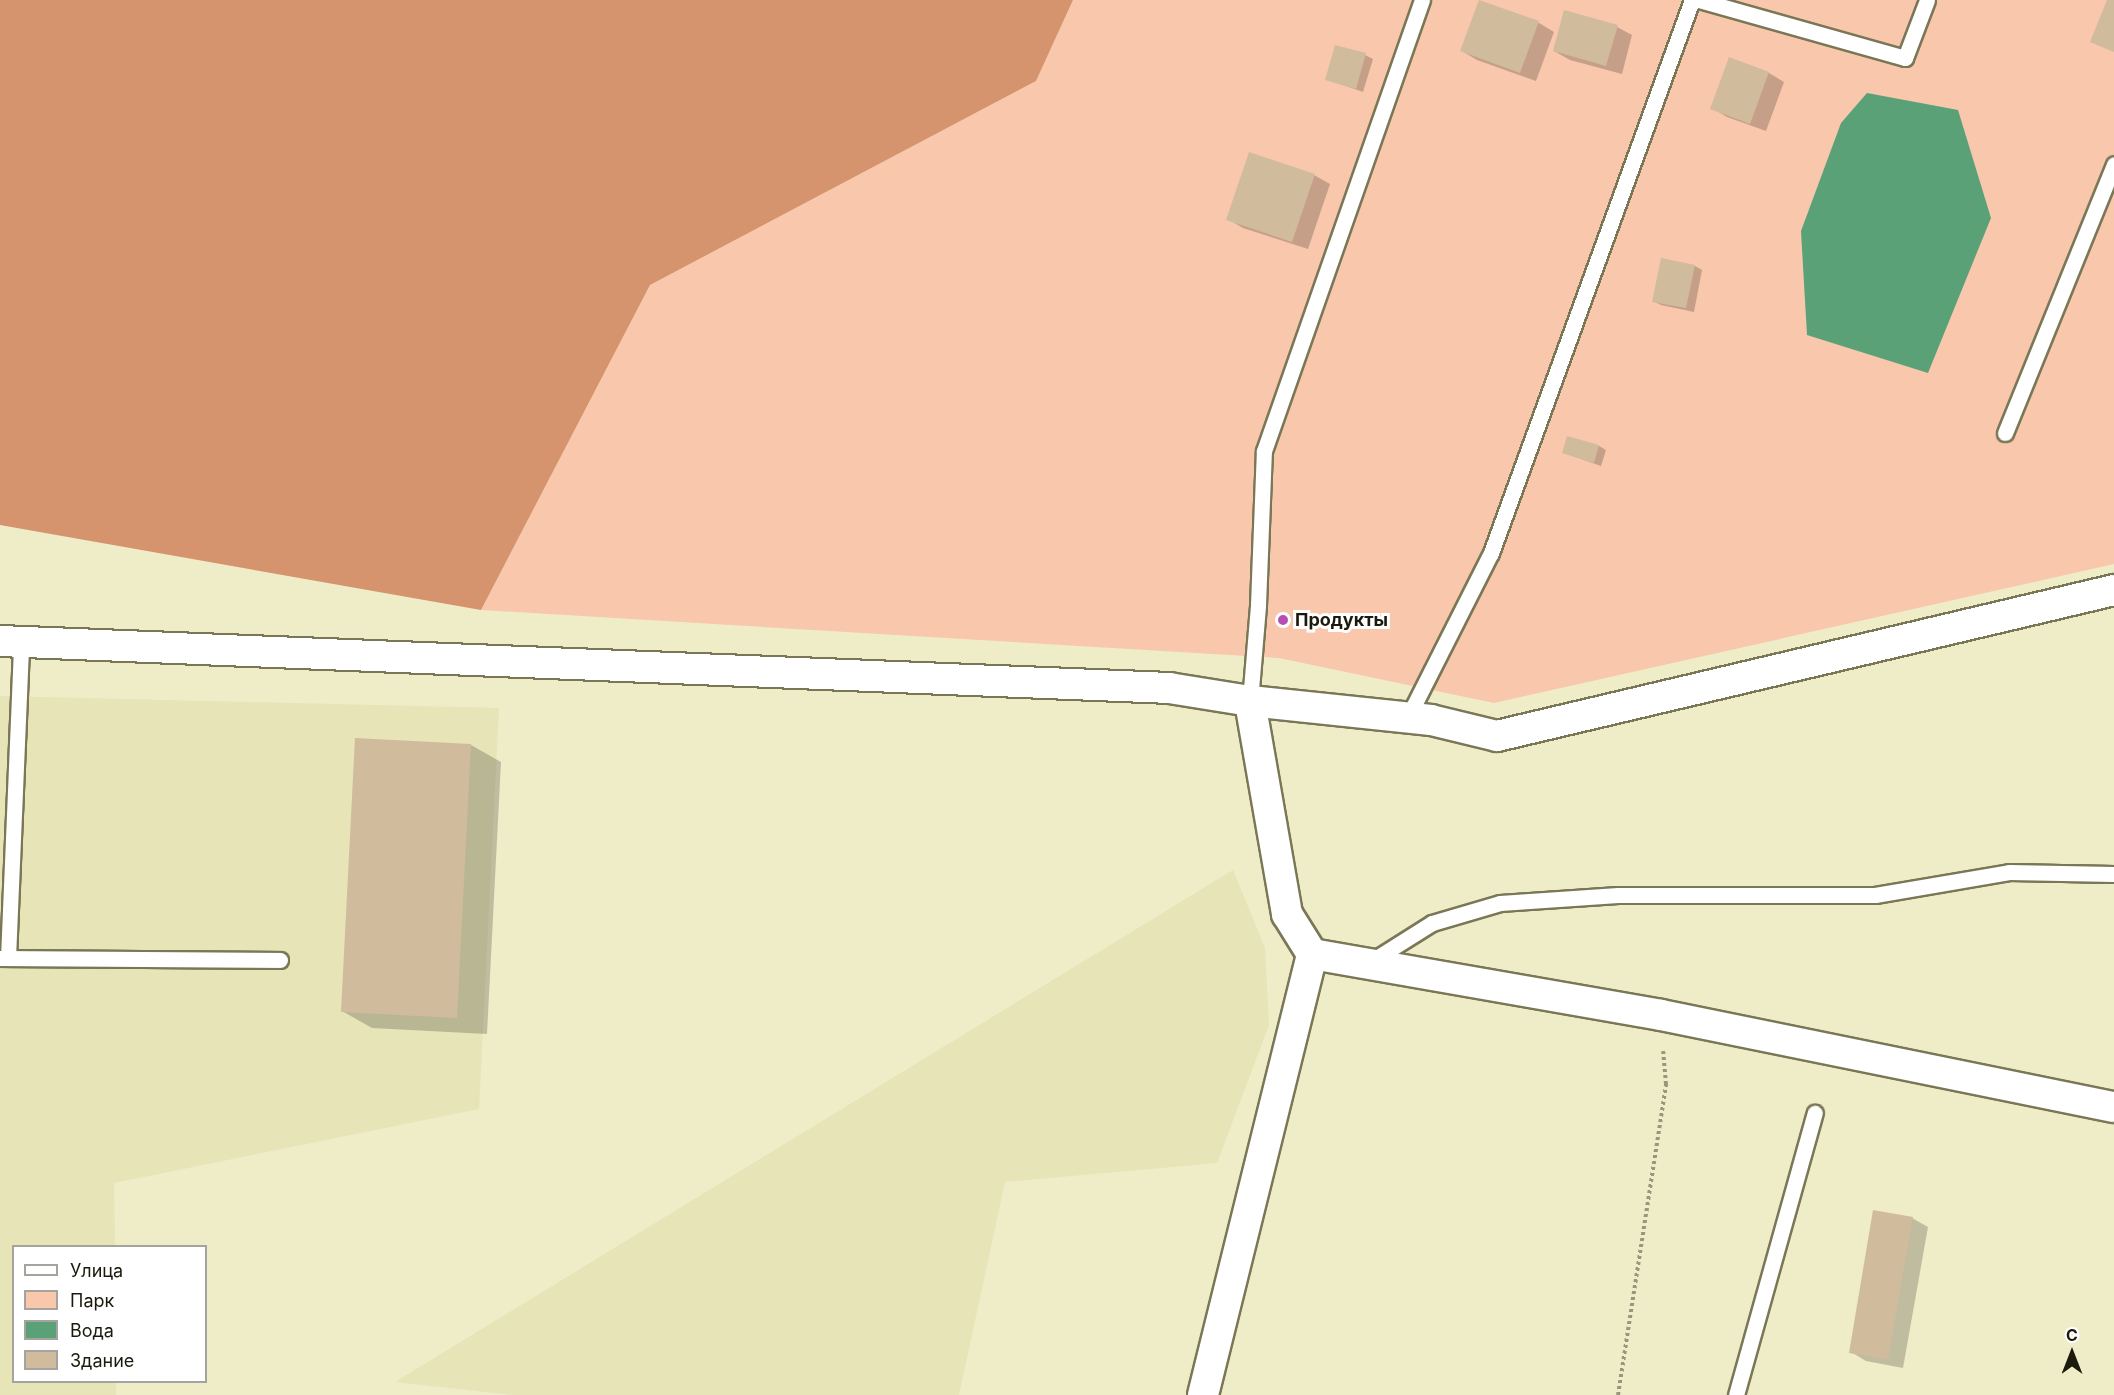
<!DOCTYPE html>
<html>
<head>
<meta charset="utf-8">
<style>
	body { margin:0 }
	#map { position:relative; width:2114px; height:1395px; overflow:hidden; background:#efecc8; font-family:Inter,sans-serif }
	div>[style] { position:absolute }
	[style*='--x'] { left:calc(var(--x)*1px); top:calc(var(--y)*1px); width:calc(var(--w)*1px); rotate:calc(var(--a)*1deg) }
	.built>* { inset:0; background:#e7e4b8 }
	.green>* { inset:0; background:#f8c7ac }
	.forest>* { inset:0; background:#d5936e }
	.water>* { inset:0; background:#5aa178 }
	.shadow>* { inset:0; background:#0003 }
	.building>* { inset:0; background:#d0bb9d }
	.path>* { height:4px; margin-top:-2px; transform-origin:0; background:repeating-linear-gradient(90deg,#98967b 0 3px,transparent 0 6px) }
	.roads { filter:drop-shadow(2px 0 #7a7757) drop-shadow(-2px 0 #7a7757) drop-shadow(0 2px #7a7757) drop-shadow(0 -2px #7a7757) }
	.service>* { height:15px; margin:-7.5px; padding:0 7.5px; transform-origin:7.5px; border-radius:7.5px; background:#fff }
	.minor>* { height:30px; margin:-15px; padding:0 15px; transform-origin:15px; border-radius:15px; background:#fff }
	.dots>* { width:16px; height:16px; translate:-50% -50%; box-sizing:border-box; border:3px solid #fff; border-radius:50% }
	span { translate:-50% -50%; white-space:nowrap; text-align:center; line-height:1.15; -webkit-text-stroke:6px #fff; paint-order:stroke }
	.poi-label { font-size:18px; color:#1b1a0d; font-weight:700 }
	.left { translate:0 -50%; text-align:left }
	.legend { position:absolute; left:12px; top:1245px; width:195px; height:138px; box-sizing:border-box; background:#fff; border:2px solid #a4a39e; margin:0; padding:8px 10px; list-style:none; font-size:18px; color:#1b1a0d }
	.legend li { display:flex; align-items:center; gap:12px; height:30px }
	.legend b { width:30px; border:2px solid #a4a39e }
	.north { position:absolute; left:2042px; top:1323px; width:60px; height:60px; -webkit-text-stroke:4px #fff; paint-order:stroke; rotate:0deg; font-size:16px; font-weight:700; line-height:24px; text-align:center; color:#1b1a0d }
	.north::after { content:''; display:block; margin:auto; width:21px; height:27px; background:#1b1a0d; clip-path:polygon(50% 0,100% 100%,50% 72%,0 100%) }
</style>
</head>
<body>
<div id="map">
	<div class="built">
		<div style="clip-path:polygon(0 696px,499px 708px,479px 1109px,114px 1183px,115px 1246px,14px 1246px,14px 1382px,116px 1382px,116px 1395px,0 1395px)"></div>
		<div style="clip-path:polygon(1233px 870px,1265px 948px,1269px 1025px,1217px 1163px,1005px 1182px,959px 1395px,513px 1395px,395px 1382px)"></div>
	</div>
	<div class="green">
		<div style="clip-path:polygon(1073px 0,2114px 0,2114px 564px,1494px 703px,1279px 658px,481px 610px,650px 285px,1036px 81px)"></div>
	</div>
	<div class="forest">
		<div style="clip-path:polygon(0 0,1073px 0,1036px 81px,650px 285px,481px 610px,0 525px)"></div>
	</div>
	<div class="water">
		<div style="clip-path:polygon(1867px 93px,1958px 110px,1991px 218px,1928px 373px,1807px 335px,1801px 231px,1841px 123px)"></div>
	</div>
	<div class="shadow">
		<div style="clip-path:polygon(1480px 1px,1539px 23px,1554px 32px,1536px 81px,1477px 60px,1462px 51px)"></div>
		<div style="clip-path:polygon(1617px 27px,1632px 35px,1622px 74px,1570px 60px,1554px 51px)"></div>
		<div style="clip-path:polygon(1365px 55px,1373px 59px,1363px 92px,1326px 79px)"></div>
		<div style="clip-path:polygon(1730px 59px,1769px 73px,1784px 82px,1766px 131px,1727px 117px,1712px 108px)"></div>
		<div style="clip-path:polygon(1314px 175px,1330px 184px,1308px 249px,1243px 228px,1228px 219px)"></div>
		<div style="clip-path:polygon(1695px 266px,1702px 270px,1694px 312px,1661px 305px,1653px 301px)"></div>
		<div style="clip-path:polygon(1599px 446px,1606px 450px,1601px 466px,1564px 453px)"></div>
		<div style="clip-path:polygon(471px 745px,501px 762px,487px 1034px,372px 1028px,342px 1011px)"></div>
		<div style="clip-path:polygon(1912px 1218px,1928px 1227px,1903px 1368px,1866px 1361px,1851px 1352px)"></div>
	</div>
	<div class="building">
		<div style="clip-path:polygon(1479px 0,1539px 21px,1520px 73px,1460px 51px)"></div>
		<div style="clip-path:polygon(2107px 0,2114px 0,2114px 52px,2090px 42px)"></div>
		<div style="clip-path:polygon(1564px 10px,1618px 25px,1606px 66px,1553px 51px)"></div>
		<div style="clip-path:polygon(1335px 45px,1366px 53px,1356px 89px,1325px 80px)"></div>
		<div style="clip-path:polygon(1729px 57px,1769px 72px,1750px 124px,1710px 109px)"></div>
		<div style="clip-path:polygon(1249px 152px,1315px 174px,1292px 242px,1226px 220px)"></div>
		<div style="clip-path:polygon(1661px 258px,1695px 265px,1686px 308px,1652px 302px)"></div>
		<div style="clip-path:polygon(1567px 436px,1599px 445px,1594px 463px,1562px 453px)"></div>
		<div style="clip-path:polygon(355px 738px,471px 744px,457px 1018px,341px 1012px)"></div>
		<div style="clip-path:polygon(1873px 1210px,1913px 1217px,1888px 1360px,1849px 1353px)"></div>
	</div>
	<div class="path">
		<div style="--x:1618;--y:1395;--w:315;--a:-81.2"></div>
		<div style="--x:1666;--y:1084;--w:33;--a:-95"></div>
	</div>
	<div class="roads">
		<div class="service">
			<div style="--x:1699;--y:0;--w:214;--a:15.7"></div>
			<div style="--x:1905;--y:58;--w:62;--a:-69.2"></div>
			<div style="--x:2005;--y:433;--w:290;--a:-67.9"></div>
			<div style="--x:1250;--y:701;--w:96;--a:-85.2"></div>
			<div style="--x:1258;--y:605;--w:154;--a:-87.8"></div>
			<div style="--x:1264;--y:451;--w:478;--a:-70.7"></div>
			<div style="--x:1408;--y:717;--w:184;--a:-63.2"></div>
			<div style="--x:1491;--y:553;--w:588;--a:-70.03"></div>
			<div style="--x:0;--y:958;--w:280;--a:0.4"></div>
			<div style="--x:8;--y:958;--w:316;--a:-87.6"></div>
			<div style="--x:1370;--y:962;--w:73;--a:-32.2"></div>
			<div style="--x:1432;--y:923;--w:71;--a:-16.4"></div>
			<div style="--x:1500;--y:903;--w:118;--a:-3.9"></div>
			<div style="--x:1618;--y:895;--w:257;--a:0"></div>
			<div style="--x:1875;--y:895;--w:136;--a:-9.7"></div>
			<div style="--x:2009;--y:872;--w:105;--a:1.1"></div>
			<div style="--x:1736;--y:1395;--w:293;--a:-74.4"></div>
		</div>
		<div class="minor">
			<div style="--x:0;--y:641;--w:1170;--a:2.3"></div>
			<div style="--x:1169;--y:688;--w:82;--a:9.1"></div>
			<div style="--x:1250;--y:701;--w:182;--a:6"></div>
			<div style="--x:1431;--y:720;--w:68;--a:13.6"></div>
			<div style="--x:1497;--y:736;--w:634;--a:-13.31"></div>
			<div style="--x:1312;--y:954;--w:354;--a:9.9"></div>
			<div style="--x:1661;--y:1015;--w:462;--a:11.5"></div>
			<div style="--x:1203;--y:1395;--w:454;--a:-76.1"></div>
			<div style="--x:1312;--y:954;--w:47;--a:-122"></div>
			<div style="--x:1287;--y:914;--w:216;--a:-99.9"></div>
		</div>
	</div>
	<div class="dots">
		<div style="left:1283px;top:620px;background:#b74fb2"></div>
	</div>
	<div class="poi-label">
		<span class="left" style="left:1295px;top:620px">Продукты</span>
	</div>
	<ul class="legend">
	<li><b style="height:8px;background:#fff"></b>Улица</li>
	<li><b style="height:16px;background:#f8c7ac"></b>Парк</li>
	<li><b style="height:16px;background:#5aa178"></b>Вода</li>
	<li><b style="height:16px;background:#d0bb9d"></b>Здание</li>
	</ul>
	<div class="north">С</div>
</div>
</body>
</html>
